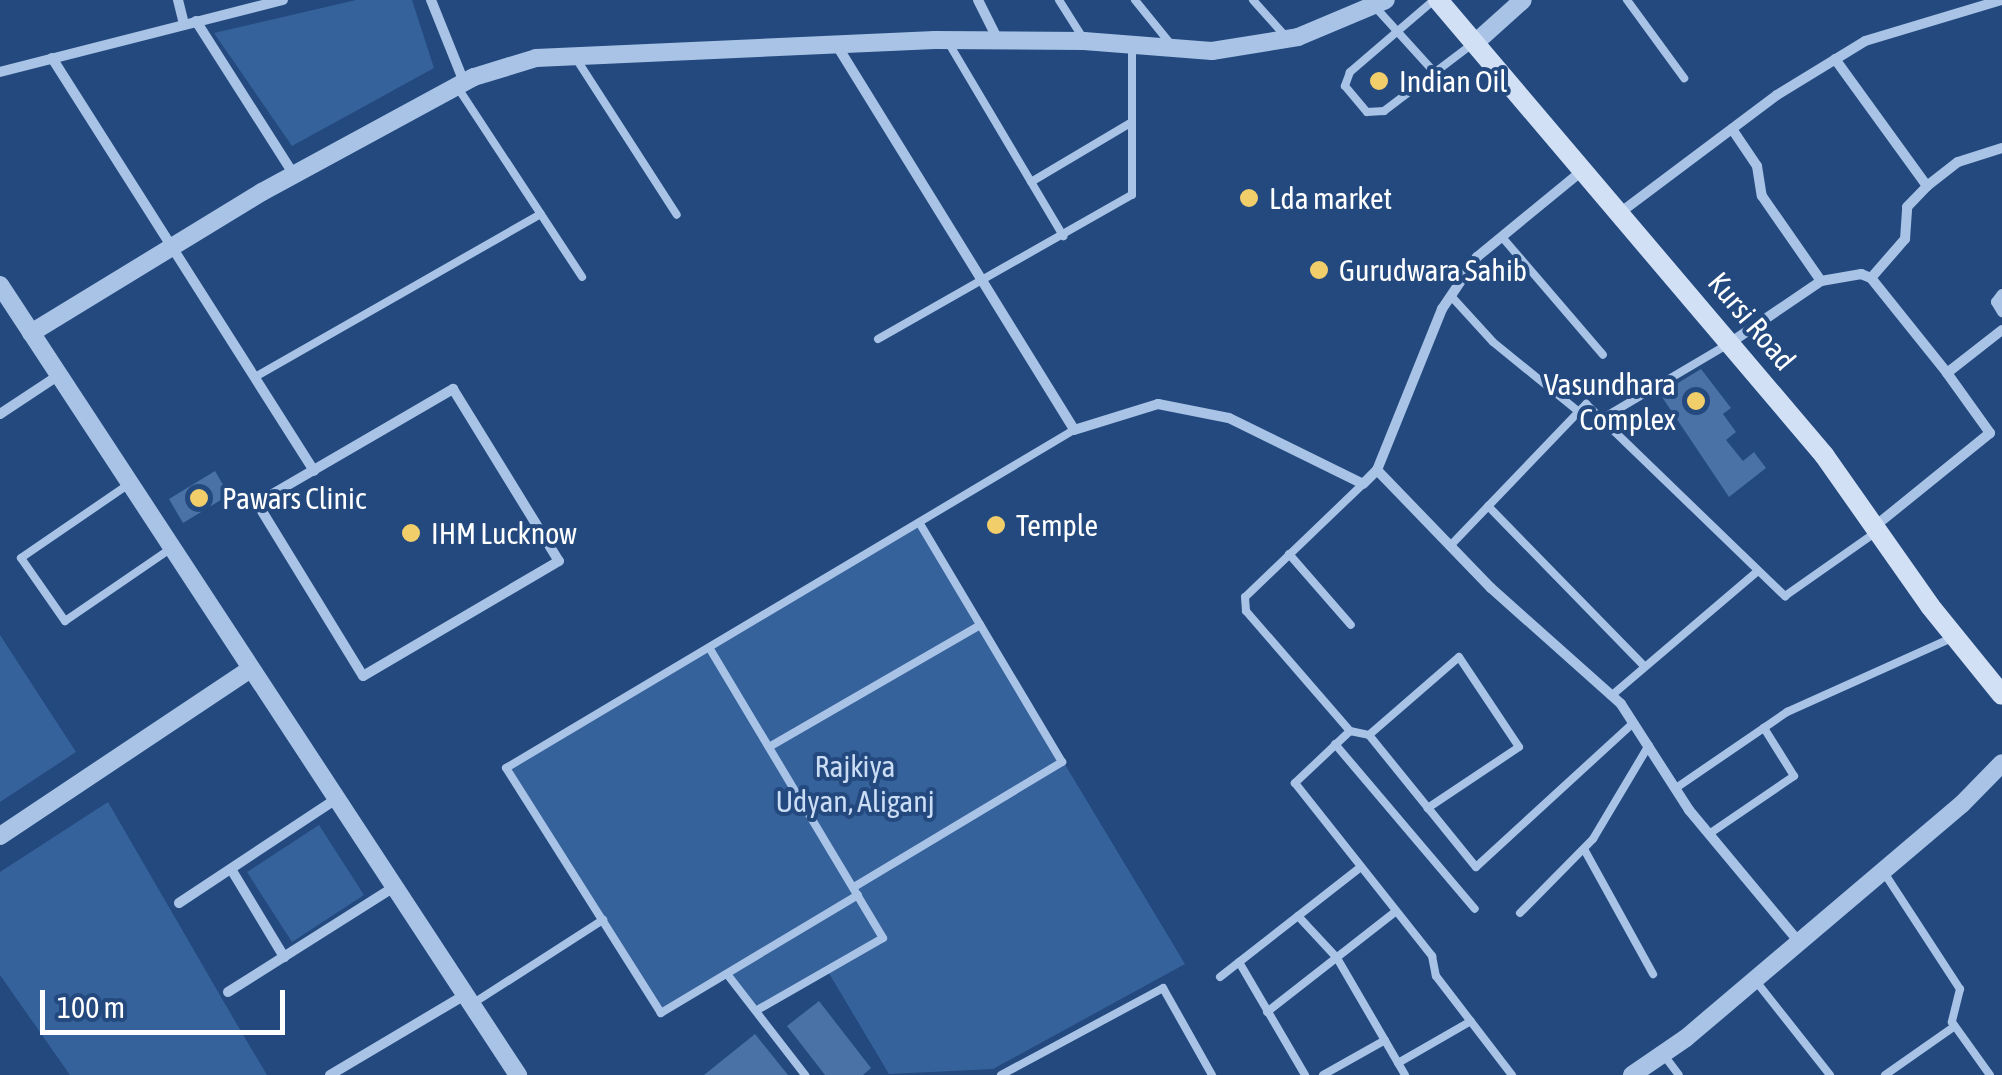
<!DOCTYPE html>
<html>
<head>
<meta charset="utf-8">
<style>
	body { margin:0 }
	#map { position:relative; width:2002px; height:1075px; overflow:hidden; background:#23497e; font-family:"Asap Condensed",sans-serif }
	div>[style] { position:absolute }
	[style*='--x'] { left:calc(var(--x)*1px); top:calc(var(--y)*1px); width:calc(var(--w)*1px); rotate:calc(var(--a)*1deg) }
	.green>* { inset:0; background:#36629c }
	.building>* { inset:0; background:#4b72a7 }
	.service>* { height:8px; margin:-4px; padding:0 4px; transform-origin:4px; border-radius:4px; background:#a8c3e6 }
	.minor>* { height:10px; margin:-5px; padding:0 5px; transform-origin:5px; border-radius:5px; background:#a8c3e6 }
	.tertiary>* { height:18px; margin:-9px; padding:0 9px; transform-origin:9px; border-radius:9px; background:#a8c3e6 }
	.secondary>* { height:20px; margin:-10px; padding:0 10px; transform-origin:10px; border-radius:10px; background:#d2e0f5 }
	.dots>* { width:28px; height:28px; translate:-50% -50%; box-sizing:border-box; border:5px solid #23497e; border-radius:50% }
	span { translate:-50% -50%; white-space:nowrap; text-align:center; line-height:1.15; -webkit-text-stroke:8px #23497e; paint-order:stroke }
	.poi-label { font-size:30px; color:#fff }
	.left { translate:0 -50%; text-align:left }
	.right { translate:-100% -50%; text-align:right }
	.street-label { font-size:30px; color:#fff }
	.park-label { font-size:30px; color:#cbddf5 }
	.scale { position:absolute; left:40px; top:990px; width:245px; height:45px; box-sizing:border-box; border:5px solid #fff; border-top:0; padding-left:12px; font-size:30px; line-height:35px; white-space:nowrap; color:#fff; -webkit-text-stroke:8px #23497e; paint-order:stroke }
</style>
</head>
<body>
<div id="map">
	<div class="green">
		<div style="clip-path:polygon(356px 0,412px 0,434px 68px,292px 146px,214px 33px)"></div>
		<div style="clip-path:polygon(919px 522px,1185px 964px,993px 1069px,889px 1074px,827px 970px,759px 1009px,727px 974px,661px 1013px,506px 768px)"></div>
		<div style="clip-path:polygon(0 635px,76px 752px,0 802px)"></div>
		<div style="clip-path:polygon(108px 802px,232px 1016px,267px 1075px,70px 1075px,0 975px,0 872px)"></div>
		<div style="clip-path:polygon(319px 825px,364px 895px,292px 942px,247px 872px)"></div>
	</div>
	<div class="building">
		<div style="clip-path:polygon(1701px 369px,1731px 408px,1723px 414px,1736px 432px,1726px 440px,1743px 461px,1754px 452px,1766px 468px,1729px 497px,1660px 394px)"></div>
		<div style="clip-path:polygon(215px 471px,229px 495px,183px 523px,169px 499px)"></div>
		<div style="clip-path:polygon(819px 1001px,871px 1068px,863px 1075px,825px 1075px,787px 1026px)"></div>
		<div style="clip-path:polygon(755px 1034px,788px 1075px,704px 1075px)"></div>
	</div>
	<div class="service">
		<div style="--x:1059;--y:0;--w:45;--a:57.7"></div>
		<div style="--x:1135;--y:0;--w:60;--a:51"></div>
		<div style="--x:1253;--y:0;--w:51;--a:48.2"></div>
		<div style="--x:1434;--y:0;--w:111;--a:139.4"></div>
		<div style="--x:1350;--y:72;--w:15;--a:110"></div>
		<div style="--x:1345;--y:86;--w:34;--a:50"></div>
		<div style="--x:1367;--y:112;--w:17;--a:-3"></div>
		<div style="--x:1384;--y:111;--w:109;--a:-37.2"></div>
		<div style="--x:1627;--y:0;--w:97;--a:53.8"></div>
		<div style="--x:1377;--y:9;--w:86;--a:47.8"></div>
		<div style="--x:948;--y:42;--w:226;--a:59.3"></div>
		<div style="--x:577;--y:60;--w:184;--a:57.2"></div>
		<div style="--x:458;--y:88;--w:226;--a:56.7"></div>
		<div style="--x:1031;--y:182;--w:117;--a:-30.7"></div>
		<div style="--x:1502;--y:237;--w:155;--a:49.4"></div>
		<div style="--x:1451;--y:296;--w:62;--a:47.6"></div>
		<div style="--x:1493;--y:342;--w:109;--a:39.1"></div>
		<div style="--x:878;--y:339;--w:292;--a:-29.6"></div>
		<div style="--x:1132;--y:195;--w:148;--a:-90"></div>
		<div style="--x:255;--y:377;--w:329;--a:-29.7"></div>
		<div style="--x:1603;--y:418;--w:145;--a:-30.6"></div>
		<div style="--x:129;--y:484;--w:131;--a:145.6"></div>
		<div style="--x:21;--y:558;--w:77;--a:55.1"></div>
		<div style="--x:65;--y:621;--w:127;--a:-34.4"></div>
		<div style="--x:1363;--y:484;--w:163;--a:136.2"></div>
		<div style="--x:1245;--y:597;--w:14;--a:86"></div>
		<div style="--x:1246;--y:611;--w:159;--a:49.1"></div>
		<div style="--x:1350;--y:731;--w:19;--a:12"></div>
		<div style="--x:1369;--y:735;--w:119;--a:-40.9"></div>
		<div style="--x:1459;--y:657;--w:108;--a:56.3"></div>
		<div style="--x:1519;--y:747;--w:110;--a:146.2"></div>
		<div style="--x:1488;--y:506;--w:222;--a:45.7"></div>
		<div style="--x:1450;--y:546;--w:197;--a:-46.2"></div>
		<div style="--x:1586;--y:404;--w:277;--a:44"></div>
		<div style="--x:1785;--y:596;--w:111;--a:-35.1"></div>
		<div style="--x:1289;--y:554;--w:94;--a:48.9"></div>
		<div style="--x:710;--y:649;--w:337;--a:59.1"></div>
		<div style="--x:883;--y:938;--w:143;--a:150.2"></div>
		<div style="--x:1611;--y:696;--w:193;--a:-40.4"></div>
		<div style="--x:1350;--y:731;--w:76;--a:136.6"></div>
		<div style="--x:1295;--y:783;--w:221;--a:51.6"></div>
		<div style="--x:1432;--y:956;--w:20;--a:79"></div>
		<div style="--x:1436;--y:976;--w:125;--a:52.5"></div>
		<div style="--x:1369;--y:735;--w:170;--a:51"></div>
		<div style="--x:1476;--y:867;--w:213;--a:-42.5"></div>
		<div style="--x:1335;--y:744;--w:216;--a:49.7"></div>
		<div style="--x:769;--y:747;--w:244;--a:-30"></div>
		<div style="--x:1676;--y:788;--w:135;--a:-34.4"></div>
		<div style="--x:1787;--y:712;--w:183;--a:-24.2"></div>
		<div style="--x:1709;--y:834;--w:103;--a:-34.3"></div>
		<div style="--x:1794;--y:776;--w:57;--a:-122"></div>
		<div style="--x:1584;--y:849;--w:143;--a:61.1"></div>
		<div style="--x:1883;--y:871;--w:141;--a:56.9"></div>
		<div style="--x:1960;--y:989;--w:34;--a:104"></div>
		<div style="--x:1952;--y:1022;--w:65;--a:54.4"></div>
		<div style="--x:854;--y:887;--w:243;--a:-31"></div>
		<div style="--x:1062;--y:762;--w:279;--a:-120.8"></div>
		<div style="--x:858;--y:895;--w:230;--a:149.1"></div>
		<div style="--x:661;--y:1013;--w:290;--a:-122.3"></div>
		<div style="--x:506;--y:768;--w:661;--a:-30.76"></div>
		<div style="--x:1520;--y:913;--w:104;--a:-45.4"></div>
		<div style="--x:1593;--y:839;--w:109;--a:-59.2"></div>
		<div style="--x:1298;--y:916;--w:57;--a:47.1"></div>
		<div style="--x:1337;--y:958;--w:135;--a:59.8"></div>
		<div style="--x:1239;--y:962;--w:131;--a:59.7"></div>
		<div style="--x:727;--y:974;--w:128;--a:52.3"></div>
		<div style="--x:1220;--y:977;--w:175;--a:-38"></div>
		<div style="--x:1755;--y:980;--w:121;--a:51.7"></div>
		<div style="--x:472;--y:1004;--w:156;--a:-32.7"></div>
		<div style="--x:1267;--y:1012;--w:162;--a:-38"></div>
		<div style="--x:1663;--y:1054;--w:26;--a:53"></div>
		<div style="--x:1398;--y:1063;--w:84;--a:-29.9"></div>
		<div style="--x:1001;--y:1075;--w:184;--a:-28.2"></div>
		<div style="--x:1163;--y:988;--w:100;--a:60.6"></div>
		<div style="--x:1323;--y:1075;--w:71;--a:-29.4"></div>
		<div style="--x:1885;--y:1075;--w:85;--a:-35"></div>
	</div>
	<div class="minor">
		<div style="--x:178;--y:0;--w:25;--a:76"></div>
		<div style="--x:431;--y:0;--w:88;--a:68.1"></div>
		<div style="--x:978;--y:0;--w:45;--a:63.4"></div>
		<div style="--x:196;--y:21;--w:183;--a:57.5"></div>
		<div style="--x:836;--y:44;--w:453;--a:58.3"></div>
		<div style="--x:1074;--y:430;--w:88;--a:-17.2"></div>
		<div style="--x:1158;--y:404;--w:72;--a:11.2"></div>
		<div style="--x:1229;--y:418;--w:149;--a:26.2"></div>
		<div style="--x:1363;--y:484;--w:20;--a:-45"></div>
		<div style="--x:1377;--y:470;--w:174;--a:-68"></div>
		<div style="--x:1442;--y:309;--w:63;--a:-56.1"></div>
		<div style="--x:1477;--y:257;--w:139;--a:-39.4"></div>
		<div style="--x:52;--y:58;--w:489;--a:57.6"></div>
		<div style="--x:1835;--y:59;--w:157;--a:54.1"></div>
		<div style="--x:0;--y:72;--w:292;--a:-14.3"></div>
		<div style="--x:1732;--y:129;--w:45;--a:56"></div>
		<div style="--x:1757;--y:166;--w:30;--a:81"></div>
		<div style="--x:1762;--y:196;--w:103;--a:55.2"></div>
		<div style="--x:1621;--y:212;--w:195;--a:-36.9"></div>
		<div style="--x:1777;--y:95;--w:103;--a:-31.5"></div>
		<div style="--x:1865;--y:41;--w:143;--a:-16.7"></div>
		<div style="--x:1871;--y:278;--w:52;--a:-48.9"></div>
		<div style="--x:1905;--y:239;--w:32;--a:-86"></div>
		<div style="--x:1907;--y:207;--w:29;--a:-46"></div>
		<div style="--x:1927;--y:186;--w:39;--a:-38"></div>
		<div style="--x:1958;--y:162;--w:46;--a:-17.7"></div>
		<div style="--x:2002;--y:294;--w:10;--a:127"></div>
		<div style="--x:1996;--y:302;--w:12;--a:59"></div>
		<div style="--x:1730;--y:343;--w:110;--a:-34.3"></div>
		<div style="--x:1821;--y:281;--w:41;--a:-9.9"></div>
		<div style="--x:1861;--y:274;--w:11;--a:22"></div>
		<div style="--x:1871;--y:278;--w:122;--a:51.3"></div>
		<div style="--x:1947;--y:373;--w:74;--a:54.4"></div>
		<div style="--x:1990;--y:433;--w:148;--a:141"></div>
		<div style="--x:1947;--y:373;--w:70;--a:-38"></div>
		<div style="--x:453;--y:389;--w:202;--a:58.4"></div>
		<div style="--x:559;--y:561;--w:227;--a:149.6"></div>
		<div style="--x:363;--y:676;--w:203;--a:-121.5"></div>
		<div style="--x:257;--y:503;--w:227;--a:-30.2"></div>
		<div style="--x:0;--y:414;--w:71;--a:-33.5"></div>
		<div style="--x:1377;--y:470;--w:164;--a:46"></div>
		<div style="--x:1491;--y:588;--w:174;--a:41.7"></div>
		<div style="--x:1621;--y:704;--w:126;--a:57.3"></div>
		<div style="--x:1689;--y:810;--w:172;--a:50.2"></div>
		<div style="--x:231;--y:869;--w:103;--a:58.9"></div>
		<div style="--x:179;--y:903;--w:188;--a:-33.5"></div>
		<div style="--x:228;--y:992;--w:196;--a:-32.3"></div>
		<div style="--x:330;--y:1075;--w:157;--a:-30.7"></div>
	</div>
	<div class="tertiary">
		<div style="--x:1475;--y:43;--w:64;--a:-41.9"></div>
		<div style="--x:0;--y:285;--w:945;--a:56.75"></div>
		<div style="--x:31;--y:333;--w:271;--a:-31.4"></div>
		<div style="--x:262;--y:192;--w:241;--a:-28.5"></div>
		<div style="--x:474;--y:77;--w:65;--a:-17"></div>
		<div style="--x:536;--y:58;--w:399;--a:-2.6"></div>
		<div style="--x:935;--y:40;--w:149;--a:0.4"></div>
		<div style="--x:1084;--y:41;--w:128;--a:4.5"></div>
		<div style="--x:1212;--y:51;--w:87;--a:-9.2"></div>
		<div style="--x:1298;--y:37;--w:95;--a:-22.8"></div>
		<div style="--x:0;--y:836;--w:301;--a:-33.7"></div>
		<div style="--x:1632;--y:1075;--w:65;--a:-34.4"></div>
		<div style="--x:1686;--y:1038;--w:362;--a:-40.3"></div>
		<div style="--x:1962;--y:804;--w:57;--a:-45.7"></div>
	</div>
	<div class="secondary">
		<div style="--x:1438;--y:0;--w:597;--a:49.69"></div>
		<div style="--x:1824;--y:455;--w:184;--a:54.9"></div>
		<div style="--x:1930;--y:606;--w:114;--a:51"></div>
	</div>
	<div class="dots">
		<div style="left:1379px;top:81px;background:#f2ce6b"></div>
		<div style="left:1249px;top:198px;background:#f2ce6b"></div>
		<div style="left:1319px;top:270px;background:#f2ce6b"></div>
		<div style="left:1696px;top:401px;background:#f2ce6b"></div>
		<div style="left:199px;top:498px;background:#f2ce6b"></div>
		<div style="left:996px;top:525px;background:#f2ce6b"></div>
		<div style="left:411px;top:533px;background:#f2ce6b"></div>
	</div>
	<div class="poi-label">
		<span class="left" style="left:1399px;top:81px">Indian Oil</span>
		<span class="left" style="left:1269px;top:198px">Lda market</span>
		<span class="left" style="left:1339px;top:270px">Gurudwara Sahib</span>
		<span class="right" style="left:1676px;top:401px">Vasundhara<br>Complex</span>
		<span class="left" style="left:222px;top:498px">Pawars Clinic</span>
		<span class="left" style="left:1016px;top:525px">Temple</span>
		<span class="left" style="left:431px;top:533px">IHM Lucknow</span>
	</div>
	<div class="street-label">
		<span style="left:1752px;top:321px;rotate:50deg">Kursi Road</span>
	</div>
	<div class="park-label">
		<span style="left:855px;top:783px">Rajkiya<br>Udyan, Aliganj</span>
	</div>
	<div class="scale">100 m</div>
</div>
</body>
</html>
